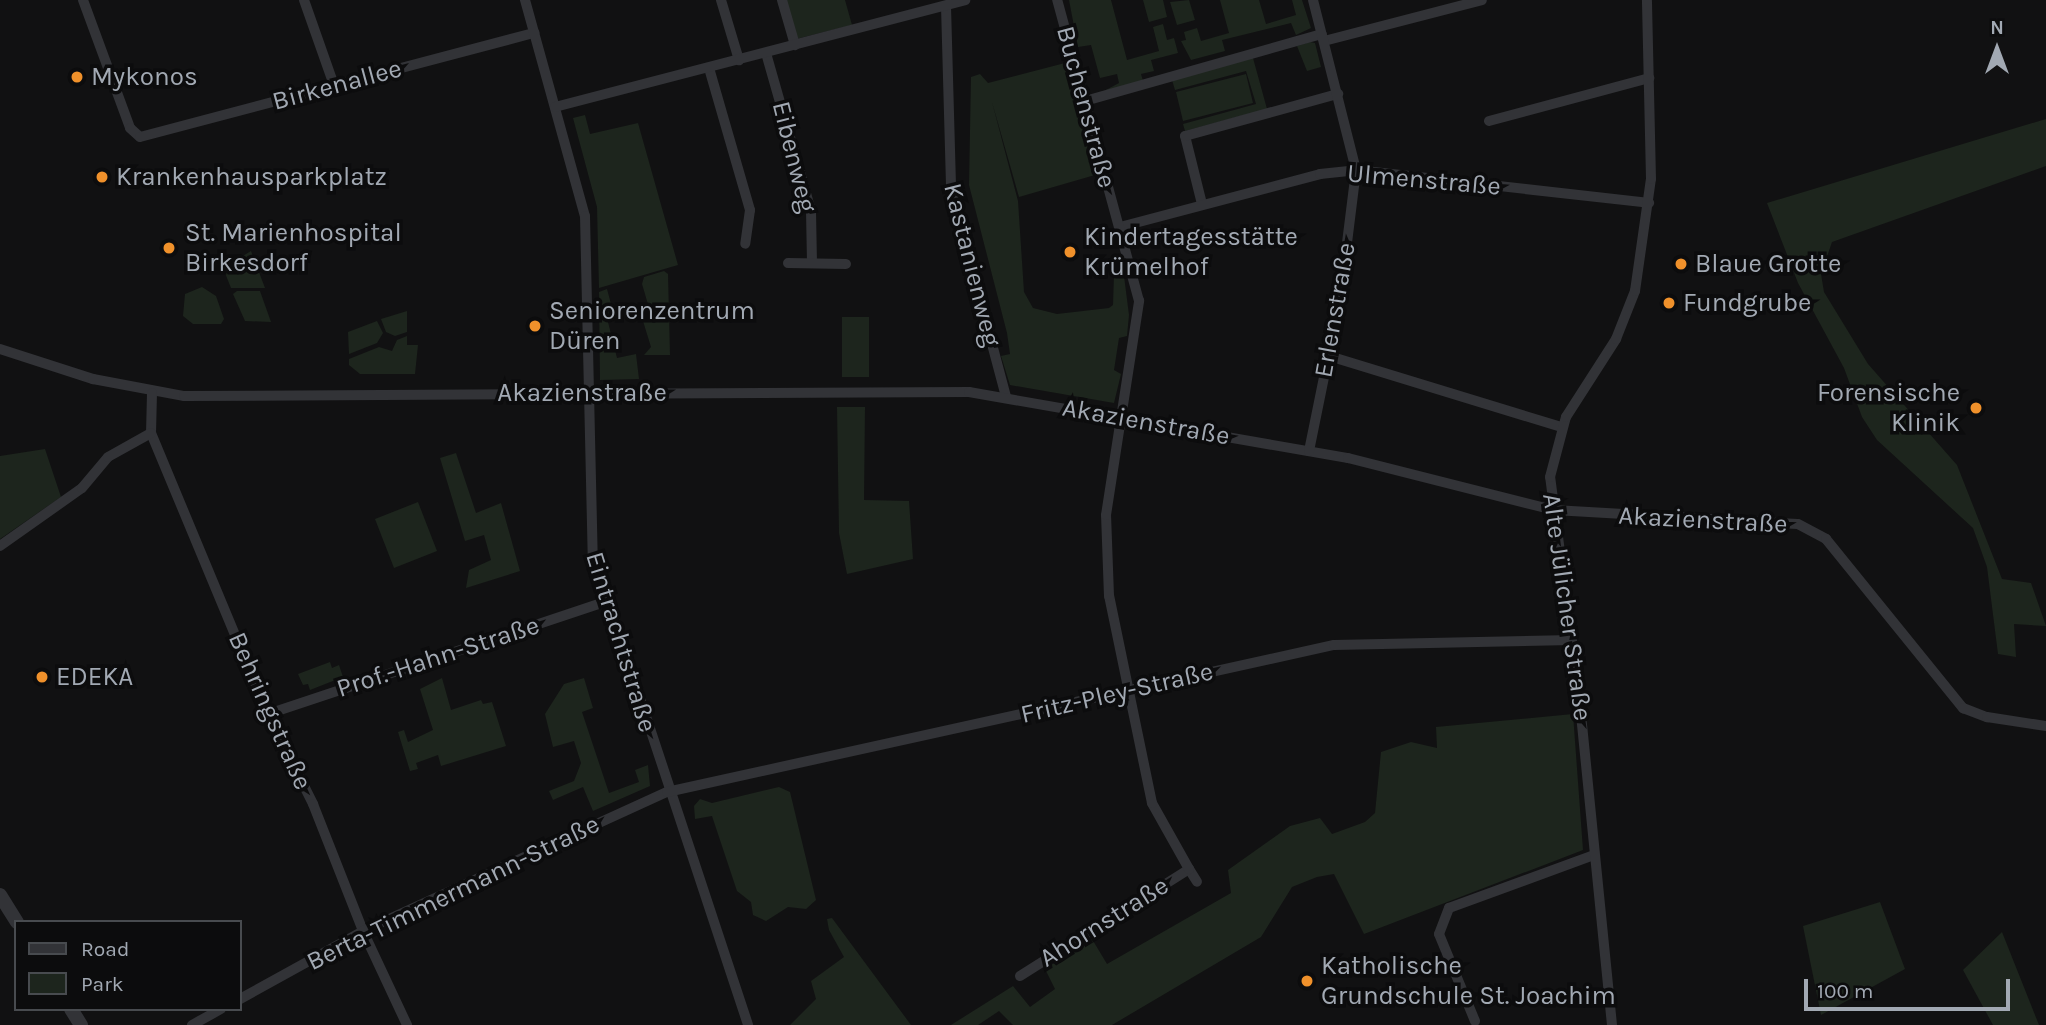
<!DOCTYPE html>
<html>
<head>
<meta charset="utf-8">
<style>
	body { margin:0 }
	#map { position:relative; width:2046px; height:1025px; overflow:hidden; background:#111112; font-family:Karla,sans-serif }
	div>[style] { position:absolute }
	[style*='--x'] { left:calc(var(--x)*1px); top:calc(var(--y)*1px); width:calc(var(--w)*1px); rotate:calc(var(--a)*1deg) }
	.green>* { inset:0; background:#1d251d }
	.minor>* { height:10px; margin:-5px; padding:0 5px; transform-origin:5px; border-radius:5px; background:#323337 }
	.tertiary>* { height:14px; margin:-7px; padding:0 7px; transform-origin:7px; border-radius:7px; background:#323337 }
	.dots>* { width:19px; height:19px; translate:-50% -50%; box-sizing:border-box; border:4px solid #0c0c0d; border-radius:50% }
	span { translate:-50% -50%; white-space:nowrap; text-align:center; line-height:1.15; -webkit-text-stroke:7px #0c0c0d; paint-order:stroke }
	.poi-label { font-size:26px; color:#a2a9b3 }
	.left { translate:0 -50%; text-align:left }
	.right { translate:-100% -50%; text-align:right }
	.street-label { font-size:26px; color:#a2a9b3 }
	.legend { position:absolute; left:14px; top:920px; width:228px; height:91px; box-sizing:border-box; background:#0c0c0d; border:2px solid #484b4f; margin:0; padding:9px 12px; list-style:none; font-size:21px; color:#a2a9b3 }
	.legend li { display:flex; align-items:center; gap:14px; height:35px }
	.legend b { width:35px; border:2px solid #484b4f }
	.north { position:absolute; left:1962px; top:14px; width:70px; height:70px; -webkit-text-stroke:5px #0c0c0d; paint-order:stroke; rotate:0deg; font-size:19px; font-weight:700; line-height:28px; text-align:center; color:#a2a9b3 }
	.north::after { content:''; display:block; margin:auto; width:24px; height:32px; background:#a2a9b3; clip-path:polygon(50% 0,100% 100%,50% 72%,0 100%) }
	.scale { position:absolute; left:1804px; top:979px; width:206px; height:32px; box-sizing:border-box; border:4px solid #a2a9b3; border-top:0; padding-left:9px; font-size:21px; line-height:24px; white-space:nowrap; color:#a2a9b3; -webkit-text-stroke:5px #0c0c0d; paint-order:stroke }
</style>
</head>
<body>
<div id="map">
	<div class="green">
		<div style="clip-path:polygon(785px 0,845px 0,852px 25px,796px 39px)"></div>
		<div style="clip-path:polygon(1069px 0,1111px 0,1127px 60px,1159px 51px,1153px 27px,1163px 24px,1167px 40px,1174px 38px,1178px 53px,1151px 60px,1154px 71px,1141px 74px,1143px 81px,1104px 91px,1119px 83px,1117px 74px,1100px 78px,1091px 45px,1078px 47px)"></div>
		<div style="clip-path:polygon(1143px 0,1163px 0,1167px 17px,1149px 22px)"></div>
		<div style="clip-path:polygon(1189px 0,1195px 20px,1177px 25px,1170px 2px)"></div>
		<div style="clip-path:polygon(1220px 0,1259px 0,1266px 24px,1296px 15px,1292px 0,1302px 0,1311px 28px,1296px 35px,1291px 23px,1222px 40px,1225px 51px,1191px 60px,1181px 41px,1186px 40px,1184px 32px,1197px 28px,1201px 41px,1229px 33px)"></div>
		<div style="clip-path:polygon(1310px 42px,1315px 43px,1321px 67px,1307px 71px,1297px 46px)"></div>
		<div style="clip-path:polygon(1253px 58px,1267px 109px,1185px 131px,1183px 124px,1256px 104px,1246px 71px,1175px 90px,1172px 80px)"></div>
		<div style="clip-path:polygon(1065px 63px,1095px 175px,1019px 197px,992px 102px,1018px 201px,1024px 292px,1033px 308px,1057px 314px,1109px 308px,1113px 305px,1114px 274px,1124px 276px,1129px 315px,1127px 336px,1119px 338px,1114px 370px,1121px 374px,1114px 403px,1010px 385px,1001px 356px,1010px 354px,1007px 333px,969px 185px,971px 77px,980px 74px,988px 83px)"></div>
		<div style="clip-path:polygon(1246px 74px,1253px 103px,1183px 121px,1176px 92px)"></div>
		<div style="clip-path:polygon(585px 115px,590px 134px,638px 123px,678px 265px,599px 288px,597px 207px,573px 118px)"></div>
		<div style="clip-path:polygon(2046px 119px,2046px 166px,1832px 242px,1821px 274px,1824px 292px,1868px 364px,1957px 465px,2002px 579px,2031px 583px,2046px 626px,2014px 624px,2016px 657px,1998px 654px,1987px 567px,1973px 528px,1877px 440px,1862px 417px,1844px 368px,1798px 283px,1767px 203px)"></div>
		<div style="clip-path:polygon(251px 251px,265px 288px,231px 288px,223px 268px)"></div>
		<div style="clip-path:polygon(664px 271px,668px 274px,670px 355px,644px 355px,651px 347px,643px 321px,650px 311px,642px 284px,644px 277px)"></div>
		<div style="clip-path:polygon(202px 287px,216px 296px,224px 319px,221px 324px,193px 324px,183px 316px,185px 294px)"></div>
		<div style="clip-path:polygon(607px 289px,615px 319px,608px 322px,617px 358px,636px 354px,639px 379px,600px 380px,599px 292px)"></div>
		<div style="clip-path:polygon(237px 291px,260px 291px,271px 322px,245px 321px,233px 294px)"></div>
		<div style="clip-path:polygon(407px 311px,407px 332px,395px 336px,386px 332px,381px 319px)"></div>
		<div style="clip-path:polygon(842px 317px,869px 317px,869px 377px,842px 377px)"></div>
		<div style="clip-path:polygon(377px 321px,383px 333px,377px 343px,349px 354px,348px 332px)"></div>
		<div style="clip-path:polygon(407px 336px,407px 345px,418px 345px,415px 374px,360px 374px,349px 365px,349px 359px,379px 347px,392px 351px,397px 340px)"></div>
		<div style="clip-path:polygon(837px 407px,865px 407px,864px 500px,909px 501px,913px 559px,847px 574px,839px 533px)"></div>
		<div style="clip-path:polygon(45px 449px,61px 497px,0 539px,0 456px)"></div>
		<div style="clip-path:polygon(456px 453px,476px 513px,501px 503px,520px 571px,466px 588px,469px 570px,491px 560px,484px 535px,465px 541px,440px 458px)"></div>
		<div style="clip-path:polygon(418px 502px,437px 551px,394px 568px,375px 519px)"></div>
		<div style="clip-path:polygon(330px 662px,332px 668px,339px 665px,343px 677px,310px 690px,308px 684px,303px 685px,298px 674px)"></div>
		<div style="clip-path:polygon(442px 678px,451px 710px,481px 700px,483px 704px,492px 702px,506px 746px,441px 766px,438px 755px,416px 763px,418px 769px,410px 771px,398px 732px,404px 730px,408px 742px,433px 730px,420px 689px)"></div>
		<div style="clip-path:polygon(584px 678px,593px 708px,582px 712px,609px 793px,639px 782px,635px 770px,648px 765px,650px 786px,593px 811px,583px 787px,553px 800px,549px 791px,574px 781px,581px 763px,574px 741px,553px 747px,545px 714px,564px 684px)"></div>
		<div style="clip-path:polygon(1573px 714px,1583px 850px,1364px 934px,1334px 874px,1317px 877px,1292px 887px,1261px 937px,1112px 1025px,1013px 1025px,999px 1011px,978px 1025px,951px 1025px,1013px 986px,1030px 1007px,1055px 989px,1045px 969px,1092px 939px,1107px 964px,1231px 893px,1228px 870px,1290px 826px,1320px 818px,1332px 834px,1365px 822px,1375px 813px,1381px 752px,1411px 742px,1437px 748px,1436px 727px)"></div>
		<div style="clip-path:polygon(779px 787px,790px 792px,816px 900px,806px 909px,788px 907px,766px 921px,753px 915px,751px 902px,737px 891px,712px 816px,695px 819px,694px 806px,700px 799px,712px 803px)"></div>
		<div style="clip-path:polygon(1880px 902px,1905px 969px,1821px 1015px,1803px 926px)"></div>
		<div style="clip-path:polygon(832px 918px,911px 1025px,790px 1025px,816px 999px,811px 981px,844px 957px,829px 930px,827px 919px)"></div>
		<div style="clip-path:polygon(2002px 932px,2039px 1025px,1993px 1025px,1963px 970px)"></div>
	</div>
	<div class="minor">
		<div style="--x:83;--y:0;--w:136;--a:69.8"></div>
		<div style="--x:130;--y:128;--w:13;--a:42"></div>
		<div style="--x:140;--y:137;--w:408;--a:-14.8"></div>
		<div style="--x:304;--y:0;--w:90;--a:70.6"></div>
		<div style="--x:525;--y:0;--w:224;--a:74.5"></div>
		<div style="--x:585;--y:216;--w:340;--a:88.7"></div>
		<div style="--x:593;--y:556;--w:494;--a:71.7"></div>
		<div style="--x:721;--y:0;--w:63;--a:73.3"></div>
		<div style="--x:782;--y:0;--w:47;--a:73.9"></div>
		<div style="--x:946;--y:6;--w:184;--a:88.4"></div>
		<div style="--x:951;--y:190;--w:214;--a:75.1"></div>
		<div style="--x:1324;--y:41;--w:163;--a:-14.5"></div>
		<div style="--x:766;--y:53;--w:164;--a:74.1"></div>
		<div style="--x:811;--y:211;--w:52;--a:88.9"></div>
		<div style="--x:709;--y:68;--w:148;--a:73.9"></div>
		<div style="--x:750;--y:210;--w:34;--a:98"></div>
		<div style="--x:1085;--y:101;--w:246;--a:-15.8"></div>
		<div style="--x:555;--y:107;--w:424;--a:-14.6"></div>
		<div style="--x:1489;--y:121;--w:166;--a:-15"></div>
		<div style="--x:1202;--y:204;--w:70;--a:-104"></div>
		<div style="--x:1185;--y:136;--w:159;--a:-15.4"></div>
		<div style="--x:1120;--y:227;--w:207;--a:-14.8"></div>
		<div style="--x:1320;--y:174;--w:36;--a:-6"></div>
		<div style="--x:1356;--y:170;--w:295;--a:6.4"></div>
		<div style="--x:788;--y:263;--w:58;--a:1"></div>
		<div style="--x:0;--y:349;--w:98;--a:17.9"></div>
		<div style="--x:93;--y:379;--w:93;--a:10.6"></div>
		<div style="--x:184;--y:396;--w:785;--a:-0.29"></div>
		<div style="--x:969;--y:392;--w:385;--a:9.9"></div>
		<div style="--x:1348;--y:458;--w:212;--a:14.2"></div>
		<div style="--x:1554;--y:510;--w:244;--a:3.3"></div>
		<div style="--x:1798;--y:524;--w:32;--a:28"></div>
		<div style="--x:1826;--y:539;--w:218;--a:51"></div>
		<div style="--x:1963;--y:708;--w:26;--a:21"></div>
		<div style="--x:1987;--y:717;--w:60;--a:8.7"></div>
		<div style="--x:1329;--y:356;--w:243;--a:17"></div>
		<div style="--x:152;--y:393;--w:40;--a:91.4"></div>
		<div style="--x:151;--y:433;--w:304;--a:67.4"></div>
		<div style="--x:268;--y:714;--w:101;--a:63.4"></div>
		<div style="--x:313;--y:804;--w:136;--a:68.5"></div>
		<div style="--x:363;--y:931;--w:104;--a:64.9"></div>
		<div style="--x:1309;--y:451;--w:155;--a:-78.5"></div>
		<div style="--x:1340;--y:299;--w:130;--a:-82.9"></div>
		<div style="--x:1356;--y:170;--w:175;--a:-104.2"></div>
		<div style="--x:0;--y:546;--w:100;--a:-35.3"></div>
		<div style="--x:82;--y:488;--w:40;--a:-50"></div>
		<div style="--x:108;--y:457;--w:49;--a:-29.2"></div>
		<div style="--x:268;--y:714;--w:357;--a:-18.4"></div>
		<div style="--x:1189;--y:869;--w:15;--a:58"></div>
		<div style="--x:1020;--y:976;--w:200;--a:-32.3"></div>
		<div style="--x:1189;--y:869;--w:76;--a:-119.3"></div>
		<div style="--x:1152;--y:803;--w:211;--a:-101.7"></div>
		<div style="--x:1109;--y:596;--w:81;--a:-92.1"></div>
		<div style="--x:1106;--y:515;--w:217;--a:-81.2"></div>
		<div style="--x:1139;--y:301;--w:312;--a:-105.2"></div>
		<div style="--x:240;--y:999;--w:141;--a:-28.9"></div>
		<div style="--x:363;--y:931;--w:334;--a:-24.6"></div>
		<div style="--x:667;--y:792;--w:683;--a:-12.43"></div>
		<div style="--x:1334;--y:645;--w:238;--a:-1.2"></div>
		<div style="--x:1475;--y:1021;--w:94;--a:-112.5"></div>
		<div style="--x:1439;--y:934;--w:28;--a:-69"></div>
		<div style="--x:1449;--y:908;--w:154;--a:-20.1"></div>
		<div style="--x:192;--y:1025;--w:33;--a:-29"></div>
		<div style="--x:1612;--y:1025;--w:323;--a:-95.7"></div>
		<div style="--x:1580;--y:704;--w:229;--a:-97.5"></div>
		<div style="--x:1550;--y:477;--w:62;--a:-75.1"></div>
		<div style="--x:1566;--y:417;--w:93;--a:-57.3"></div>
		<div style="--x:1616;--y:339;--w:52;--a:-68.4"></div>
		<div style="--x:1635;--y:291;--w:113;--a:-81.9"></div>
		<div style="--x:1651;--y:179;--w:179;--a:-91.3"></div>
	</div>
	<div class="tertiary">
		<div style="--x:0;--y:895;--w:32;--a:58"></div>
		<div style="--x:71;--y:1009;--w:19;--a:58"></div>
	</div>
	<div class="dots">
		<div style="left:77px;top:77px;background:#f0912b"></div>
		<div style="left:102px;top:177px;background:#f0912b"></div>
		<div style="left:169px;top:248px;background:#f0912b"></div>
		<div style="left:1070px;top:252px;background:#f0912b"></div>
		<div style="left:1681px;top:264px;background:#f0912b"></div>
		<div style="left:1669px;top:303px;background:#f0912b"></div>
		<div style="left:535px;top:326px;background:#f0912b"></div>
		<div style="left:1976px;top:408px;background:#f0912b"></div>
		<div style="left:42px;top:677px;background:#f0912b"></div>
		<div style="left:1307px;top:981px;background:#f0912b"></div>
	</div>
	<div class="poi-label">
		<span class="left" style="left:91px;top:77px">Mykonos</span>
		<span class="left" style="left:116px;top:177px">Krankenhausparkplatz</span>
		<span class="left" style="left:185px;top:248px">St. Marienhospital<br>Birkesdorf</span>
		<span class="left" style="left:1084px;top:252px">Kindertagesstätte<br>Krümelhof</span>
		<span class="left" style="left:1695px;top:264px">Blaue Grotte</span>
		<span class="left" style="left:1683px;top:303px">Fundgrube</span>
		<span class="left" style="left:549px;top:326px">Seniorenzentrum<br>Düren</span>
		<span class="right" style="left:1960px;top:408px">Forensische<br>Klinik</span>
		<span class="left" style="left:56px;top:677px">EDEKA</span>
		<span class="left" style="left:1321px;top:981px">Katholische<br>Grundschule St. Joachim</span>
	</div>
	<div class="street-label">
		<span style="left:337px;top:85px;rotate:-15deg">Birkenallee</span>
		<span style="left:1086px;top:107px;rotate:75deg">Buchenstraße</span>
		<span style="left:794px;top:157px;rotate:76deg">Eibenweg</span>
		<span style="left:1424px;top:180px;rotate:5deg">Ulmenstraße</span>
		<span style="left:972px;top:265px;rotate:76deg">Kastanienweg</span>
		<span style="left:1335px;top:310px;rotate:-80deg">Erlenstraße</span>
		<span style="left:582px;top:393px">Akazienstraße</span>
		<span style="left:1146px;top:422px;rotate:10deg">Akazienstraße</span>
		<span style="left:1703px;top:520px;rotate:3deg">Akazienstraße</span>
		<span style="left:1567px;top:607px;rotate:82deg">Alte Jülicher Straße</span>
		<span style="left:621px;top:642px;rotate:73deg">Eintrachtstraße</span>
		<span style="left:438px;top:657px;rotate:-18deg">Prof.-Hahn-Straße</span>
		<span style="left:1117px;top:693px;rotate:-13deg">Fritz-Pley-Straße</span>
		<span style="left:270px;top:711px;rotate:66deg">Behringstraße</span>
		<span style="left:453px;top:893px;rotate:-26deg">Berta-Timmermann-Straße</span>
		<span style="left:1104px;top:922px;rotate:-32deg">Ahornstraße</span>
	</div>
	<ul class="legend">
	<li><b style="height:9px;background:#323337"></b>Road</li>
	<li><b style="height:19px;background:#1d251d"></b>Park</li>
	</ul>
	<div class="north">N</div>
	<div class="scale">100 m</div>
</div>
</body>
</html>
